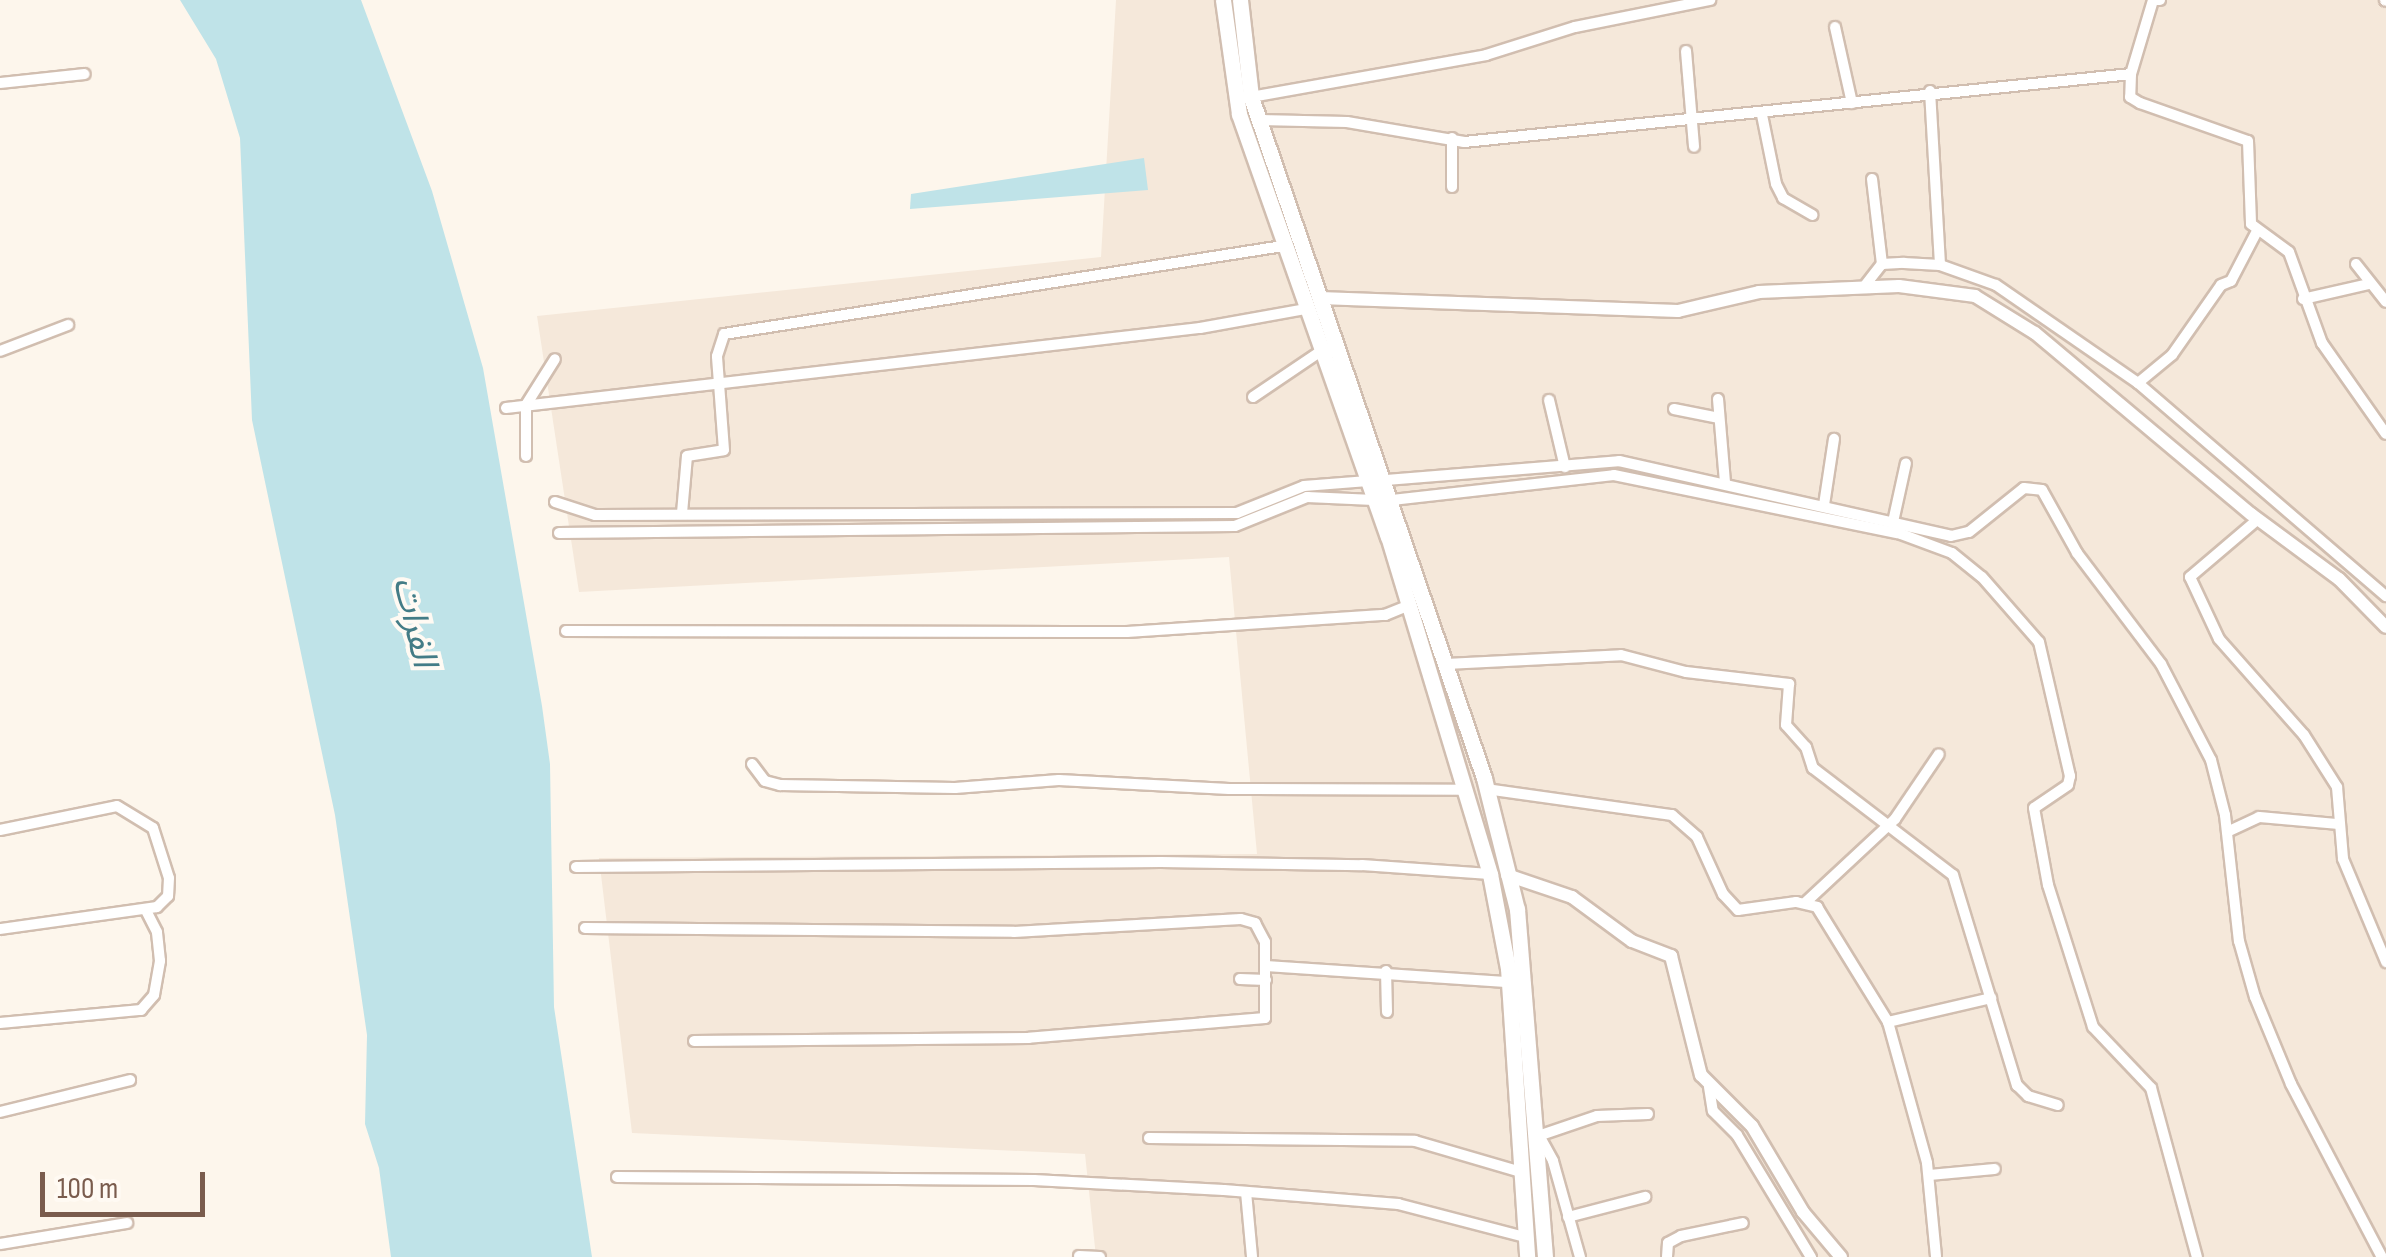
<!DOCTYPE html>
<html>
<head>
<meta charset="utf-8">
<style>
	body { margin:0 }
	#map { position:relative; width:2386px; height:1257px; overflow:hidden; background:#fdf6ec; font-family:"Sofia Sans Condensed","Noto Sans Arabic",sans-serif }
	div>[style] { position:absolute }
	[style*='--x'] { left:calc(var(--x)*1px); top:calc(var(--y)*1px); width:calc(var(--w)*1px); rotate:calc(var(--a)*1deg) }
	.residential>* { inset:0; background:#f5e8da }
	.water>* { inset:0; background:#bfe3e8 }
	.roads { filter:drop-shadow(2px 0 #d1beb0) drop-shadow(-2px 0 #d1beb0) drop-shadow(0 2px #d1beb0) drop-shadow(0 -2px #d1beb0) }
	.minor>* { height:10px; margin:-5px; padding:0 5px; transform-origin:5px; border-radius:5px; background:#fff }
	.tertiary>* { height:12px; margin:-6px; padding:0 6px; transform-origin:6px; border-radius:6px; background:#fff }
	.secondary>* { height:15px; margin:-7.5px; padding:0 7.5px; transform-origin:7.5px; border-radius:7.5px; background:#fff }
	span { translate:-50% -50%; white-space:nowrap; text-align:center; line-height:1.15; -webkit-text-stroke:8px #fffaf3; paint-order:stroke }
	.water-label { font-size:35px; color:#437c86; font-style:italic }
	.scale { position:absolute; left:40px; top:1172px; width:165px; height:45px; box-sizing:border-box; border:5px solid #7a5c4d; border-top:0; padding-left:12px; font-size:30px; line-height:35px; white-space:nowrap; color:#7a5c4d; -webkit-text-stroke:8px #fffaf3; paint-order:stroke }
</style>
</head>
<body>
<div id="map">
	<div class="residential">
		<div style="clip-path:polygon(1116px 0,2386px 0,2386px 1257px,1096px 1257px,1085px 1154px,632px 1133px,599px 858px,1257px 854px,1229px 557px,579px 592px,537px 316px,1101px 257px)"></div>
	</div>
	<div class="water">
		<div style="clip-path:polygon(180px 0,361px 0,432px 191px,483px 368px,542px 706px,550px 764px,554px 1007px,592px 1257px,391px 1257px,379px 1168px,365px 1124px,367px 1035px,335px 815px,252px 420px,240px 138px,216px 59px)"></div>
		<div style="clip-path:polygon(1144px 158px,1148px 190px,910px 209px,911px 194px)"></div>
	</div>
	<div class="roads">
		<div class="minor">
			<div style="--x:2385;--y:0;--w:1;--a:45"></div>
			<div style="--x:1835;--y:27;--w:78;--a:77.4"></div>
			<div style="--x:1686;--y:51;--w:96;--a:85.2"></div>
			<div style="--x:2131;--y:74;--w:23;--a:92"></div>
			<div style="--x:2130;--y:97;--w:12;--a:31"></div>
			<div style="--x:2140;--y:103;--w:114;--a:19.4"></div>
			<div style="--x:2248;--y:141;--w:83;--a:87.9"></div>
			<div style="--x:2251;--y:224;--w:47;--a:36.4"></div>
			<div style="--x:2289;--y:252;--w:97;--a:70.1"></div>
			<div style="--x:2322;--y:343;--w:111;--a:54.9"></div>
			<div style="--x:0;--y:83;--w:85;--a:-6"></div>
			<div style="--x:1930;--y:91;--w:174;--a:86.7"></div>
			<div style="--x:1251;--y:97;--w:239;--a:-10.1"></div>
			<div style="--x:1486;--y:55;--w:93;--a:-17.5"></div>
			<div style="--x:1575;--y:27;--w:138;--a:-11.3"></div>
			<div style="--x:1762;--y:115;--w:70;--a:78.5"></div>
			<div style="--x:1776;--y:184;--w:16;--a:63"></div>
			<div style="--x:1783;--y:198;--w:34;--a:30"></div>
			<div style="--x:1260;--y:120;--w:87;--a:1.3"></div>
			<div style="--x:1347;--y:122;--w:119;--a:9.7"></div>
			<div style="--x:1464;--y:142;--w:670;--a:-5.82"></div>
			<div style="--x:2131;--y:74;--w:77;--a:-73.4"></div>
			<div style="--x:2153;--y:0;--w:7;--a:0"></div>
			<div style="--x:1452;--y:138;--w:49;--a:90"></div>
			<div style="--x:1872;--y:179;--w:86;--a:83.3"></div>
			<div style="--x:2356;--y:264;--w:48;--a:51.7"></div>
			<div style="--x:1863;--y:288;--w:31;--a:-52"></div>
			<div style="--x:1882;--y:264;--w:22;--a:-3"></div>
			<div style="--x:1904;--y:263;--w:36;--a:3"></div>
			<div style="--x:1940;--y:265;--w:59;--a:19.7"></div>
			<div style="--x:1996;--y:285;--w:173;--a:34.6"></div>
			<div style="--x:2138;--y:383;--w:327;--a:40.7"></div>
			<div style="--x:2303;--y:299;--w:68;--a:-12.8"></div>
			<div style="--x:0;--y:351;--w:73;--a:-20.9"></div>
			<div style="--x:2138;--y:383;--w:44;--a:-39.5"></div>
			<div style="--x:2172;--y:355;--w:85;--a:-55"></div>
			<div style="--x:2221;--y:285;--w:11;--a:-22"></div>
			<div style="--x:2231;--y:281;--w:56;--a:-62.5"></div>
			<div style="--x:1253;--y:397;--w:82;--a:-34.1"></div>
			<div style="--x:1718;--y:399;--w:84;--a:85.2"></div>
			<div style="--x:1549;--y:400;--w:69;--a:76.6"></div>
			<div style="--x:506;--y:408;--w:699;--a:-6.58"></div>
			<div style="--x:1200;--y:328;--w:108;--a:-10.2"></div>
			<div style="--x:1674;--y:409;--w:46;--a:11.3"></div>
			<div style="--x:526;--y:456;--w:51;--a:-90"></div>
			<div style="--x:526;--y:405;--w:54;--a:-57.8"></div>
			<div style="--x:1385;--y:480;--w:235;--a:-4.6"></div>
			<div style="--x:1619;--y:461;--w:340;--a:12.7"></div>
			<div style="--x:1951;--y:536;--w:18;--a:-13"></div>
			<div style="--x:1969;--y:532;--w:70;--a:-38.7"></div>
			<div style="--x:2024;--y:488;--w:18;--a:6"></div>
			<div style="--x:2042;--y:490;--w:72;--a:60.9"></div>
			<div style="--x:2077;--y:553;--w:139;--a:52.9"></div>
			<div style="--x:2161;--y:664;--w:108;--a:62.5"></div>
			<div style="--x:2211;--y:760;--w:57;--a:75.7"></div>
			<div style="--x:2225;--y:815;--w:127;--a:83.7"></div>
			<div style="--x:2239;--y:941;--w:58;--a:74.1"></div>
			<div style="--x:2255;--y:997;--w:94;--a:67.5"></div>
			<div style="--x:2291;--y:1084;--w:195;--a:62.3"></div>
			<div style="--x:1392;--y:500;--w:223;--a:-6.4"></div>
			<div style="--x:1614;--y:475;--w:293;--a:11.6"></div>
			<div style="--x:1901;--y:534;--w:54;--a:20.4"></div>
			<div style="--x:1952;--y:553;--w:38;--a:39"></div>
			<div style="--x:1982;--y:577;--w:86;--a:48.8"></div>
			<div style="--x:2039;--y:642;--w:138;--a:77"></div>
			<div style="--x:2070;--y:776;--w:9;--a:103"></div>
			<div style="--x:2068;--y:785;--w:41;--a:145.9"></div>
			<div style="--x:2034;--y:808;--w:78;--a:79.7"></div>
			<div style="--x:2048;--y:885;--w:149;--a:72.4"></div>
			<div style="--x:2093;--y:1027;--w:84;--a:46.4"></div>
			<div style="--x:2151;--y:1088;--w:175;--a:74.8"></div>
			<div style="--x:555;--y:502;--w:42;--a:18"></div>
			<div style="--x:595;--y:515;--w:642;--a:-0.18"></div>
			<div style="--x:1237;--y:513;--w:72;--a:-21.9"></div>
			<div style="--x:1304;--y:486;--w:64;--a:-4.5"></div>
			<div style="--x:1824;--y:505;--w:67;--a:-81.4"></div>
			<div style="--x:682;--y:513;--w:57;--a:-85"></div>
			<div style="--x:687;--y:456;--w:37;--a:-9"></div>
			<div style="--x:724;--y:450;--w:94;--a:-94.3"></div>
			<div style="--x:717;--y:356;--w:23;--a:-72"></div>
			<div style="--x:724;--y:334;--w:566;--a:-8.95"></div>
			<div style="--x:2257;--y:520;--w:88;--a:139.6"></div>
			<div style="--x:2190;--y:577;--w:68;--a:64.9"></div>
			<div style="--x:2219;--y:639;--w:128;--a:48.5"></div>
			<div style="--x:2304;--y:735;--w:62;--a:57.6"></div>
			<div style="--x:2337;--y:787;--w:72;--a:85.2"></div>
			<div style="--x:2343;--y:859;--w:112;--a:67.3"></div>
			<div style="--x:1893;--y:522;--w:60;--a:-77.6"></div>
			<div style="--x:559;--y:533;--w:676;--a:-0.59"></div>
			<div style="--x:1235;--y:526;--w:78;--a:-21.9"></div>
			<div style="--x:1307;--y:497;--w:67;--a:2.6"></div>
			<div style="--x:566;--y:631;--w:561;--a:0.1"></div>
			<div style="--x:1127;--y:632;--w:259;--a:-3.8"></div>
			<div style="--x:1385;--y:615;--w:27;--a:-22"></div>
			<div style="--x:1446;--y:664;--w:175;--a:-2.9"></div>
			<div style="--x:1621;--y:655;--w:67;--a:14.7"></div>
			<div style="--x:1686;--y:672;--w:104;--a:6.6"></div>
			<div style="--x:1789;--y:684;--w:41;--a:94.2"></div>
			<div style="--x:1786;--y:725;--w:30;--a:48"></div>
			<div style="--x:1806;--y:747;--w:22;--a:72"></div>
			<div style="--x:1813;--y:768;--w:176;--a:37.4"></div>
			<div style="--x:1953;--y:875;--w:220;--a:73.1"></div>
			<div style="--x:2017;--y:1085;--w:16;--a:45"></div>
			<div style="--x:2028;--y:1096;--w:31;--a:17"></div>
			<div style="--x:752;--y:764;--w:21;--a:53"></div>
			<div style="--x:765;--y:781;--w:16;--a:15"></div>
			<div style="--x:780;--y:785;--w:175;--a:1"></div>
			<div style="--x:955;--y:788;--w:104;--a:-4.4"></div>
			<div style="--x:1059;--y:780;--w:170;--a:3"></div>
			<div style="--x:1229;--y:789;--w:238;--a:0.2"></div>
			<div style="--x:1486;--y:789;--w:188;--a:8"></div>
			<div style="--x:1672;--y:815;--w:33;--a:41"></div>
			<div style="--x:1697;--y:837;--w:63;--a:65.5"></div>
			<div style="--x:1723;--y:894;--w:22;--a:47"></div>
			<div style="--x:1738;--y:910;--w:59;--a:-7.9"></div>
			<div style="--x:1796;--y:902;--w:22;--a:13"></div>
			<div style="--x:1817;--y:907;--w:135;--a:58.3"></div>
			<div style="--x:1888;--y:1022;--w:146;--a:74.5"></div>
			<div style="--x:1927;--y:1163;--w:94;--a:84.5"></div>
			<div style="--x:0;--y:830;--w:119;--a:-11.6"></div>
			<div style="--x:117;--y:806;--w:42;--a:31.4"></div>
			<div style="--x:153;--y:828;--w:52;--a:72.3"></div>
			<div style="--x:169;--y:878;--w:18;--a:93"></div>
			<div style="--x:168;--y:896;--w:16;--a:135"></div>
			<div style="--x:157;--y:907;--w:159;--a:172"></div>
			<div style="--x:2227;--y:832;--w:35;--a:-25"></div>
			<div style="--x:2259;--y:817;--w:78;--a:5.1"></div>
			<div style="--x:576;--y:867;--w:585;--a:-0.49"></div>
			<div style="--x:1161;--y:862;--w:201;--a:0.9"></div>
			<div style="--x:1362;--y:865;--w:128;--a:4"></div>
			<div style="--x:1806;--y:902;--w:122;--a:-43"></div>
			<div style="--x:1895;--y:819;--w:78;--a:-55.9"></div>
			<div style="--x:585;--y:928;--w:429;--a:0.5"></div>
			<div style="--x:1014;--y:932;--w:227;--a:-3.3"></div>
			<div style="--x:1241;--y:919;--w:15;--a:16"></div>
			<div style="--x:1255;--y:923;--w:21;--a:62"></div>
			<div style="--x:1265;--y:942;--w:76;--a:90"></div>
			<div style="--x:1265;--y:1018;--w:237;--a:175.2"></div>
			<div style="--x:1029;--y:1038;--w:335;--a:179.5"></div>
			<div style="--x:1266;--y:966;--w:244;--a:3.8"></div>
			<div style="--x:1386;--y:971;--w:41;--a:88.6"></div>
			<div style="--x:1240;--y:979;--w:26;--a:2"></div>
			<div style="--x:1888;--y:1022;--w:106;--a:-13.1"></div>
			<div style="--x:0;--y:1023;--w:142;--a:-5.3"></div>
			<div style="--x:141;--y:1010;--w:20;--a:-49"></div>
			<div style="--x:154;--y:995;--w:35;--a:-80"></div>
			<div style="--x:160;--y:961;--w:29;--a:-96"></div>
			<div style="--x:157;--y:932;--w:25;--a:-117"></div>
			<div style="--x:1709;--y:1087;--w:24;--a:81"></div>
			<div style="--x:1713;--y:1111;--w:34;--a:45"></div>
			<div style="--x:1737;--y:1135;--w:143;--a:58.8"></div>
			<div style="--x:0;--y:1112;--w:134;--a:-13.8"></div>
			<div style="--x:1536;--y:1130;--w:35;--a:61"></div>
			<div style="--x:1553;--y:1161;--w:100;--a:74.3"></div>
			<div style="--x:1541;--y:1135;--w:59;--a:-18.7"></div>
			<div style="--x:1597;--y:1116;--w:51;--a:-2.2"></div>
			<div style="--x:1149;--y:1138;--w:266;--a:0.6"></div>
			<div style="--x:1415;--y:1141;--w:110;--a:16.3"></div>
			<div style="--x:1929;--y:1175;--w:66;--a:-5.2"></div>
			<div style="--x:617;--y:1177;--w:417;--a:0.4"></div>
			<div style="--x:1034;--y:1180;--w:190;--a:3"></div>
			<div style="--x:1224;--y:1190;--w:175;--a:4.6"></div>
			<div style="--x:1398;--y:1204;--w:131;--a:14.6"></div>
			<div style="--x:1246;--y:1192;--w:65;--a:84.7"></div>
			<div style="--x:1568;--y:1217;--w:80;--a:-14.6"></div>
			<div style="--x:0;--y:1244;--w:129;--a:-9.4"></div>
			<div style="--x:1079;--y:1256;--w:21;--a:3"></div>
			<div style="--x:1667;--y:1257;--w:14;--a:-86"></div>
			<div style="--x:1668;--y:1243;--w:15;--a:-28"></div>
			<div style="--x:1681;--y:1236;--w:63;--a:-11.8"></div>
		</div>
		<div class="tertiary">
			<div style="--x:1320;--y:298;--w:358;--a:2.1"></div>
			<div style="--x:1678;--y:311;--w:83;--a:-13.2"></div>
			<div style="--x:1759;--y:292;--w:140;--a:-2.5"></div>
			<div style="--x:1899;--y:286;--w:77;--a:7.5"></div>
			<div style="--x:1975;--y:296;--w:70;--a:31.7"></div>
			<div style="--x:2035;--y:333;--w:282;--a:40"></div>
			<div style="--x:2251;--y:514;--w:109;--a:36.5"></div>
			<div style="--x:2339;--y:579;--w:67;--a:45.6"></div>
			<div style="--x:1507;--y:875;--w:69;--a:18.7"></div>
			<div style="--x:1572;--y:897;--w:74;--a:36.3"></div>
			<div style="--x:1632;--y:941;--w:42;--a:21"></div>
			<div style="--x:1671;--y:956;--w:123;--a:75.9"></div>
			<div style="--x:1701;--y:1075;--w:72;--a:45"></div>
			<div style="--x:1752;--y:1126;--w:100;--a:59.3"></div>
			<div style="--x:1803;--y:1212;--w:59;--a:49.8"></div>
		</div>
		<div class="secondary">
			<div style="--x:1223;--y:0;--w:115;--a:82"></div>
			<div style="--x:1239;--y:114;--w:448;--a:70.6"></div>
			<div style="--x:1388;--y:536;--w:353;--a:73.2"></div>
			<div style="--x:1490;--y:874;--w:96;--a:79.2"></div>
			<div style="--x:1508;--y:968;--w:290;--a:86.2"></div>
			<div style="--x:1240;--y:0;--w:98;--a:83.5"></div>
			<div style="--x:1251;--y:97;--w:720;--a:71.11"></div>
			<div style="--x:1484;--y:778;--w:135;--a:75.9"></div>
			<div style="--x:1517;--y:909;--w:349;--a:85.4"></div>
		</div>
	</div>
	<div class="water-label">
		<span style="left:414px;top:622px;rotate:77deg">الفرات</span>
	</div>
	<div class="scale">100 m</div>
</div>
</body>
</html>
